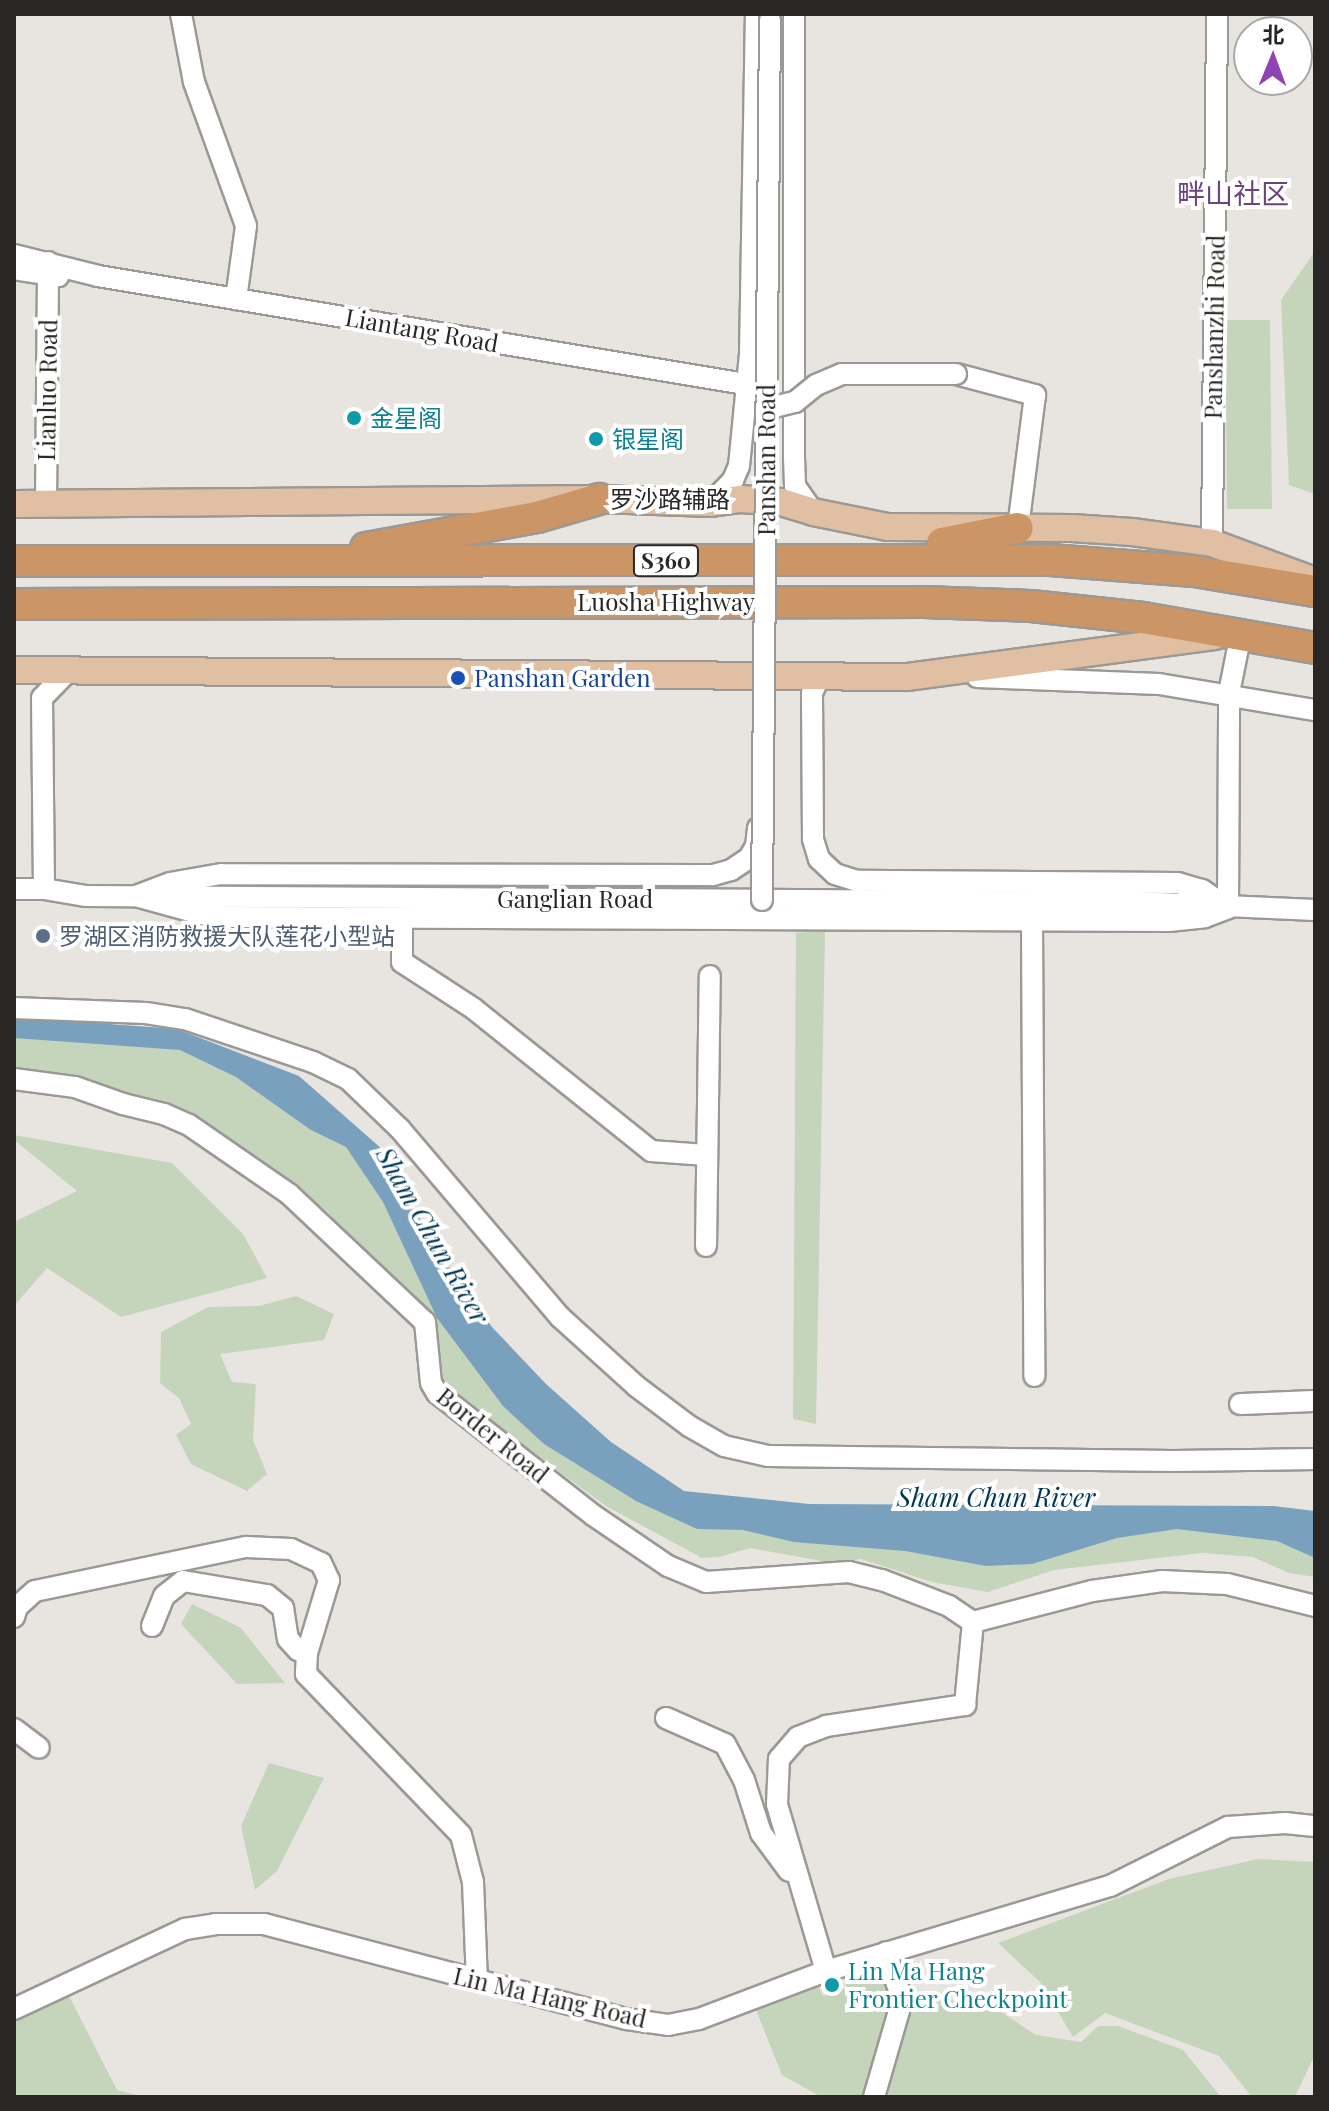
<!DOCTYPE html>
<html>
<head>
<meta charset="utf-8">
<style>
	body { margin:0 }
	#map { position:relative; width:1329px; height:2111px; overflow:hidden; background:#e8e5e1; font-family:"Playfair Display","Noto Sans SC",serif }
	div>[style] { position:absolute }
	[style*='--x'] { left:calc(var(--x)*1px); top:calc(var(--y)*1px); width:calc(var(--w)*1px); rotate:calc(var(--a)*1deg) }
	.green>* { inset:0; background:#c5d5bb }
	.water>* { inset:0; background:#79a1be }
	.roads { filter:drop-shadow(2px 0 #9b9995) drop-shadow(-2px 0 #9b9995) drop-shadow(0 2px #9b9995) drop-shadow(0 -2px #9b9995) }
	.minor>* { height:20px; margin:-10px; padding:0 10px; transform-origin:10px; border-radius:10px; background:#fff }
	.major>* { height:26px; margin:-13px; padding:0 13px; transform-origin:13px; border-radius:13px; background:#e0bfa3 }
	.highway>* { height:30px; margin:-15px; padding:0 15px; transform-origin:15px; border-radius:15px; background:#cb9565 }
	.bridges { filter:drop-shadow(2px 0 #9b9995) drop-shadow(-2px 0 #9b9995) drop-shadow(0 2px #9b9995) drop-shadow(0 -2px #9b9995) }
	.minor-bridge>* { height:20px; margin:-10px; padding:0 10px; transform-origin:10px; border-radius:10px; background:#fff }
	.dots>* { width:22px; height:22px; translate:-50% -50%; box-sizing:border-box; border:4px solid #fff; border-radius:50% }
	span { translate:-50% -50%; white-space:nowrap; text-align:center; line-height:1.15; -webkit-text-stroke:8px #fff; paint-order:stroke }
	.shield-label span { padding:2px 6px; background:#fff; border:2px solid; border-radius:6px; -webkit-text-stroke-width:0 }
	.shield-label { font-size:22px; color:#282726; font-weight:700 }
	.street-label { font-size:24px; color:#282726 }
	.culture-label { font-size:24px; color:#0d838f }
	.left { translate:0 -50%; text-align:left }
	.transit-label { font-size:24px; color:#164399 }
	.service-label { font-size:24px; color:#4e5e75 }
	.water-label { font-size:26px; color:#013755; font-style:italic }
	.quarter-label { font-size:28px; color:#69447d }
	.frame { position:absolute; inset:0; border:16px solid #282726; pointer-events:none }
	.north { position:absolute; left:1233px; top:16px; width:80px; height:80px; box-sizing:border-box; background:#fff; border:2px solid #a9a9a8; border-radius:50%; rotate:1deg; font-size:22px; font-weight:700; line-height:32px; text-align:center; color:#282726 }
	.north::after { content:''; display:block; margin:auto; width:28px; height:36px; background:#8f43b4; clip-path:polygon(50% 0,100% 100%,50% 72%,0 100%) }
</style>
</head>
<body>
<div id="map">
	<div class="green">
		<div style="clip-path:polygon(1315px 251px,1315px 494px,1289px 485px,1281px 300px)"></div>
		<div style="clip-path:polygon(1225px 320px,1270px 320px,1272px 509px,1227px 509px)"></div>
		<div style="clip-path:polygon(825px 931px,816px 1424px,793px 1419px,796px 933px)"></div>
		<div style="clip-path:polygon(14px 1024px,208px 1053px,338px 1125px,446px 1300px,649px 1493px,742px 1517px,1249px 1516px,1315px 1538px,1315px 1577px,1289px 1573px,1253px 1557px,1202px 1553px,1054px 1570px,988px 1592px,932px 1582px,861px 1559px,833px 1563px,750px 1548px,719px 1557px,702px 1558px,606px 1506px,446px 1389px,439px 1373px,438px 1333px,432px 1319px,413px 1296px,358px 1247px,327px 1211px,254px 1155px,176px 1109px,14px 1079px)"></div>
		<div style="clip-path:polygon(14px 1135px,172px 1163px,243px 1234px,267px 1278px,121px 1317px,47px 1268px,14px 1306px,14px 1222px,77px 1191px,14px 1140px)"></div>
		<div style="clip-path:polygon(296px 1296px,334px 1314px,324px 1340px,220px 1354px,232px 1382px,256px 1384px,253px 1440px,267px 1474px,247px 1491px,191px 1464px,176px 1435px,191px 1424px,179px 1398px,160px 1383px,161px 1332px,208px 1307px,259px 1306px)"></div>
		<div style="clip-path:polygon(192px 1604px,241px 1628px,285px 1683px,237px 1684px,181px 1624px)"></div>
		<div style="clip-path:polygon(269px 1763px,324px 1778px,277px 1871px,255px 1890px,241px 1826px)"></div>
		<div style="clip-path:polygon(1258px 1859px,1315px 1862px,1315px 2054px,1295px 2097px,1252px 2097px,1219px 2056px,1105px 2013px,1073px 2037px,1040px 1982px,998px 1943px,1169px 1879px)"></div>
		<div style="clip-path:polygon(881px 1962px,909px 1998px,973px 2001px,1000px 2011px,1036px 2035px,1081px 2042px,1098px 2026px,1118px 2026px,1183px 2050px,1221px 2097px,821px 2097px,782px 2075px,754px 2005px,817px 1983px,823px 1996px,847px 1988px,843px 1975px)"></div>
		<div style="clip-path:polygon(69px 1996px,117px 2090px,145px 2097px,14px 2097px,14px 2022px)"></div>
	</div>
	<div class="water">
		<div style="clip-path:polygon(14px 1017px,177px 1029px,299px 1076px,391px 1157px,430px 1239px,492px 1327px,546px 1384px,611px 1442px,684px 1491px,809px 1504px,1273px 1506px,1315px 1511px,1315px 1558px,1277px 1541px,1177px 1529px,1117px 1538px,1032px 1564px,986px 1566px,905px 1551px,794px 1542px,743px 1530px,697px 1529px,636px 1501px,544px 1444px,503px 1406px,437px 1318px,383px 1202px,346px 1147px,311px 1130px,236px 1077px,180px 1050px,14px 1038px)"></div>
	</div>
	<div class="roads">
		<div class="minor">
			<div style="--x:181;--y:14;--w:69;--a:79.2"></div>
			<div style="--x:194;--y:82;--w:153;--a:70.1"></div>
			<div style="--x:246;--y:226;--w:74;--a:97.8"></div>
			<div style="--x:794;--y:14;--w:443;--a:90"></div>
			<div style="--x:794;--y:457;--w:29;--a:88"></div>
			<div style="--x:795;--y:486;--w:32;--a:55"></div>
			<div style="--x:14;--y:255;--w:87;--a:14"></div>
			<div style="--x:98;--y:276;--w:656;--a:9.48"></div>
			<div style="--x:14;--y:269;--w:45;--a:9"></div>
			<div style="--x:956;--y:374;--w:82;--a:14.9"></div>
			<div style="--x:1035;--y:395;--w:134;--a:97.3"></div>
			<div style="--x:711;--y:503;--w:32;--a:-46"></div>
			<div style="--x:733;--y:480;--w:15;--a:-67"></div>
			<div style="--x:739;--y:466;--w:113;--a:-84.4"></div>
			<div style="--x:750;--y:354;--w:340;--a:-89"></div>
			<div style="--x:46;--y:504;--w:242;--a:-89.5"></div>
			<div style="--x:1212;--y:543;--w:529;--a:-89.46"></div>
			<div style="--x:977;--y:677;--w:182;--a:2.2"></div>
			<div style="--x:1159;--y:684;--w:158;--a:9.5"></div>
			<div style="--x:758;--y:828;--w:18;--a:96"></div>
			<div style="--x:756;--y:846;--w:14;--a:120"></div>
			<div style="--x:749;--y:858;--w:22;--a:146"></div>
			<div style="--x:731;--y:870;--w:19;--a:164"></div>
			<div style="--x:713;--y:875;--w:492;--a:-179.9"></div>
			<div style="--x:221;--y:874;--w:52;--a:170"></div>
			<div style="--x:170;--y:883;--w:36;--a:159"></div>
			<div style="--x:136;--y:896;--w:67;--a:15.5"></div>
			<div style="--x:201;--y:914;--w:29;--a:6"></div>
			<div style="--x:230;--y:917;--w:939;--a:0.24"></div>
			<div style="--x:1169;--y:921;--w:36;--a:-6"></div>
			<div style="--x:1205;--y:917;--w:25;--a:-21"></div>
			<div style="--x:1228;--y:908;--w:32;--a:-145"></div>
			<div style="--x:1202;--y:890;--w:25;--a:-164"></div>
			<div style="--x:1178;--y:883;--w:321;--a:-179.6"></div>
			<div style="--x:857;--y:881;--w:23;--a:-162"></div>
			<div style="--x:835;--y:874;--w:22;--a:-137"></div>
			<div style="--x:819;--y:859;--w:21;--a:-107"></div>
			<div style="--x:813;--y:839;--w:146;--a:-90.4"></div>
			<div style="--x:812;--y:693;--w:19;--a:-65"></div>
			<div style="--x:14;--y:889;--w:30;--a:0"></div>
			<div style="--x:44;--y:889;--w:43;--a:9.5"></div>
			<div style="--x:86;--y:896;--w:1051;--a:0.33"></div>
			<div style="--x:1137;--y:902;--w:178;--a:2.6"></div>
			<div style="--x:44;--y:889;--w:191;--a:-90.6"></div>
			<div style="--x:42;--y:698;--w:39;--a:-46"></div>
			<div style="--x:1228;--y:908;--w:215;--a:-89.7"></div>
			<div style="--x:1229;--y:693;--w:61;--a:-78.7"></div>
			<div style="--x:402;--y:918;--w:44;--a:90"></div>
			<div style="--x:402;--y:962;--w:86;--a:33.1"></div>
			<div style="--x:474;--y:1009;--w:227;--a:38.7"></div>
			<div style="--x:651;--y:1151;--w:55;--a:4.2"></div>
			<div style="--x:1032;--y:920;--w:456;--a:89.7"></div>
			<div style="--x:14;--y:1008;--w:132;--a:2.2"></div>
			<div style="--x:146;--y:1013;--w:39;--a:9"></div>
			<div style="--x:185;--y:1019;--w:135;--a:18.6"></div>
			<div style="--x:313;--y:1062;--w:39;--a:26"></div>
			<div style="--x:348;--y:1079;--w:72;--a:43.9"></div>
			<div style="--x:400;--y:1129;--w:247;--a:49.6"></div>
			<div style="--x:560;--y:1317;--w:103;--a:42.2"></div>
			<div style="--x:636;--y:1386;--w:66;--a:37"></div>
			<div style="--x:689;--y:1426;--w:40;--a:29.7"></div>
			<div style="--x:724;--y:1446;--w:45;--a:12.8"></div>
			<div style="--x:768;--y:1456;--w:405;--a:0.7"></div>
			<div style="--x:1173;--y:1461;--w:142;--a:-0.8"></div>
			<div style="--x:14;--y:1079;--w:62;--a:7.5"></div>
			<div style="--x:75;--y:1087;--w:51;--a:19.5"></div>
			<div style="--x:123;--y:1104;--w:42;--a:13.7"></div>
			<div style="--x:164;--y:1114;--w:27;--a:24"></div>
			<div style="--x:189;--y:1125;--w:121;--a:34.6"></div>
			<div style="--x:289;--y:1194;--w:187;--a:43.3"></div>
			<div style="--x:425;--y:1322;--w:61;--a:84.4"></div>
			<div style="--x:431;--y:1383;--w:12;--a:59"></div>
			<div style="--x:437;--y:1393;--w:198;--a:38"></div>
			<div style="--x:593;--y:1515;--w:91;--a:34.2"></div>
			<div style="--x:668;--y:1566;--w:41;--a:22.8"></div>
			<div style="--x:706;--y:1582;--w:143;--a:-4"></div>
			<div style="--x:849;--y:1572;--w:34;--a:14"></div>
			<div style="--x:882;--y:1580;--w:72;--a:21.2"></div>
			<div style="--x:949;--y:1606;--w:29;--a:34"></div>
			<div style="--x:973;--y:1622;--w:123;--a:-14.6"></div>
			<div style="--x:1092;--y:1591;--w:71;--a:-8.1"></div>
			<div style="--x:1162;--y:1581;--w:65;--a:2.6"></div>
			<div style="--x:1227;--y:1584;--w:91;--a:14"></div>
			<div style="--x:706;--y:1246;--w:270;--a:-89.2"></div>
			<div style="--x:1240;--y:1404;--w:75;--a:-2.3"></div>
			<div style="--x:14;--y:1617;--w:10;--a:-73"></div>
			<div style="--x:17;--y:1607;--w:24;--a:-42"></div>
			<div style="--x:35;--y:1591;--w:216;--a:-11.8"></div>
			<div style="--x:246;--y:1547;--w:45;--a:2.5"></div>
			<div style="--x:291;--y:1549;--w:33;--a:25"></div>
			<div style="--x:321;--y:1563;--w:19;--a:65"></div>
			<div style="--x:329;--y:1580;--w:76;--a:106.8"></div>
			<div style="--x:307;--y:1653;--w:21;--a:93"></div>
			<div style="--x:306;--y:1674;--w:223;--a:46.1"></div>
			<div style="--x:461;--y:1835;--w:49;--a:75.7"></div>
			<div style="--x:473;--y:1882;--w:99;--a:87.7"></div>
			<div style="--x:152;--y:1626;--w:32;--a:-68"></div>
			<div style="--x:164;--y:1596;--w:24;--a:-38"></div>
			<div style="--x:183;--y:1581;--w:85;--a:9.5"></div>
			<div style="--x:267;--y:1595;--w:21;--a:39"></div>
			<div style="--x:283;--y:1608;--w:31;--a:81"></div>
			<div style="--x:288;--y:1639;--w:15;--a:48"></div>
			<div style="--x:298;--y:1650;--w:9;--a:18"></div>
			<div style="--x:666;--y:1718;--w:64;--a:23.8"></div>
			<div style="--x:725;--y:1744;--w:41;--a:62.2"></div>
			<div style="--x:744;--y:1780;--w:56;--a:72.2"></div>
			<div style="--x:761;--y:1833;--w:47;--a:53.6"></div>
			<div style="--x:14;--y:1729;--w:31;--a:37"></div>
			<div style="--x:826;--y:1971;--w:174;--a:-106.4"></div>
			<div style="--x:777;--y:1804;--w:45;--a:-87.5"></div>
			<div style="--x:779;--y:1759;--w:29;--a:-49"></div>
			<div style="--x:798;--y:1737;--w:30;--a:-21"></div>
			<div style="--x:826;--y:1726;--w:141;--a:-8.6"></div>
			<div style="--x:965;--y:1705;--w:83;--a:-84.5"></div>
			<div style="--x:14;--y:2009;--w:189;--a:-25.1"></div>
			<div style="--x:185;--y:1929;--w:30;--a:-9"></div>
			<div style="--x:215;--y:1924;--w:49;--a:0"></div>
			<div style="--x:264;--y:1924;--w:375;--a:14.7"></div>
			<div style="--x:627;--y:2019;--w:41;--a:8.3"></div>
			<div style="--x:668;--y:2025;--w:32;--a:-11"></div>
			<div style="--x:699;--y:2019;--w:136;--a:-20.7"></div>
			<div style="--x:826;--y:1971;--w:296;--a:-16.7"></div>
			<div style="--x:1110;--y:1886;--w:132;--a:-26.6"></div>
			<div style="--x:1228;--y:1827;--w:57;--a:-4"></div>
			<div style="--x:1285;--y:1823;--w:30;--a:6"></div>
			<div style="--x:874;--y:2097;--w:90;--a:-73.8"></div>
			<div style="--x:899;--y:2011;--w:18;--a:-87"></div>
			<div style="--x:900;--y:1993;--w:43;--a:-108.9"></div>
		</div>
		<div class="major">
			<div style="--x:14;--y:504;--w:585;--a:-0.49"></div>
			<div style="--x:599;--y:499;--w:112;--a:2"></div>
			<div style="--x:711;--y:503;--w:30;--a:-8"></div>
			<div style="--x:741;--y:499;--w:40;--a:4.3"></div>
			<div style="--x:781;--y:502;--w:34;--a:17"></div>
			<div style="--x:813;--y:512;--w:76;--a:11.3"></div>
			<div style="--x:888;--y:527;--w:184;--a:0.3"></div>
			<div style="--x:1072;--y:528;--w:60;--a:3.8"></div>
			<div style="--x:1132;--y:532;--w:81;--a:7.8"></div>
			<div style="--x:1212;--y:543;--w:110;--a:20.3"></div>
			<div style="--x:14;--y:670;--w:894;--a:0.45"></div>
			<div style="--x:908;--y:677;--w:309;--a:-7.6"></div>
		</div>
		<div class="highway">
			<div style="--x:942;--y:543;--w:77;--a:-11.2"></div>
			<div style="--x:366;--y:548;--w:174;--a:-10.3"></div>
			<div style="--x:537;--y:517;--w:65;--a:-16.2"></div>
			<div style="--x:14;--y:561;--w:1036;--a:-0.06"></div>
			<div style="--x:1050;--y:560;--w:144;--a:4.4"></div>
			<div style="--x:1194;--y:571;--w:123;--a:9.4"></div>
			<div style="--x:14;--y:604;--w:910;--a:-0.13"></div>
			<div style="--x:924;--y:602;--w:107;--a:2.1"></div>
			<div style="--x:1031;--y:606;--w:113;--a:6.1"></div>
			<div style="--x:1143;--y:618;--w:175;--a:9.9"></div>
		</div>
	</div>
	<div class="bridges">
		<div class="minor-bridge">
			<div style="--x:766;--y:409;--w:30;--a:-14"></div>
			<div style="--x:795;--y:402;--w:27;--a:-39"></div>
			<div style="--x:816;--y:385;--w:28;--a:-23"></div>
			<div style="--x:842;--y:374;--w:114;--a:0"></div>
			<div style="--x:762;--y:900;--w:880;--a:-89.48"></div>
		</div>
	</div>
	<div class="dots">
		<div style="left:354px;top:418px;background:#0f9aa8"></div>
		<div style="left:596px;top:439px;background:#0f9aa8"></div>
		<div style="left:458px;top:678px;background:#1a4fb4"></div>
		<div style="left:43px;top:936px;background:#5c6f8a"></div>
		<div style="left:832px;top:1985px;background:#0f9aa8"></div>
	</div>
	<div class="shield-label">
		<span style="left:666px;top:561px">S360</span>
	</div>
	<div class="street-label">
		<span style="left:1214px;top:327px;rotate:-89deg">Panshanzhi Road</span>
		<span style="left:422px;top:330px;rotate:10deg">Liantang Road</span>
		<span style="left:47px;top:390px;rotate:-89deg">Lianluo Road</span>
		<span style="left:766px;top:460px;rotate:-90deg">Panshan Road</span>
		<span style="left:670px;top:499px">罗沙路辅路</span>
		<span style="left:666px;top:602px">Luosha Highway</span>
		<span style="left:575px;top:899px">Ganglian Road</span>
		<span style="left:493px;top:1435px;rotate:39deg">Border Road</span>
		<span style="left:550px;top:1997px;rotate:13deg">Lin Ma Hang Road</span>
	</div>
	<div class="culture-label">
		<span class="left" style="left:370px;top:418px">金星阁</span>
		<span class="left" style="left:612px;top:439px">银星阁</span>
		<span class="left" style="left:848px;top:1985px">Lin Ma Hang<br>Frontier Checkpoint</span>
	</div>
	<div class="transit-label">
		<span class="left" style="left:474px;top:678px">Panshan Garden</span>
	</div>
	<div class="service-label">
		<span class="left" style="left:59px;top:936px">罗湖区消防救援大队莲花小型站</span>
	</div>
	<div class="water-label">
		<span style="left:433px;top:1235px;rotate:60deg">Sham Chun River</span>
		<span style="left:996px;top:1497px">Sham Chun River</span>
	</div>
	<div class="quarter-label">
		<span style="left:1233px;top:193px">畔山社区</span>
	</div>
	<div class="frame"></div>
	<div class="north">北</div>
</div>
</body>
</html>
